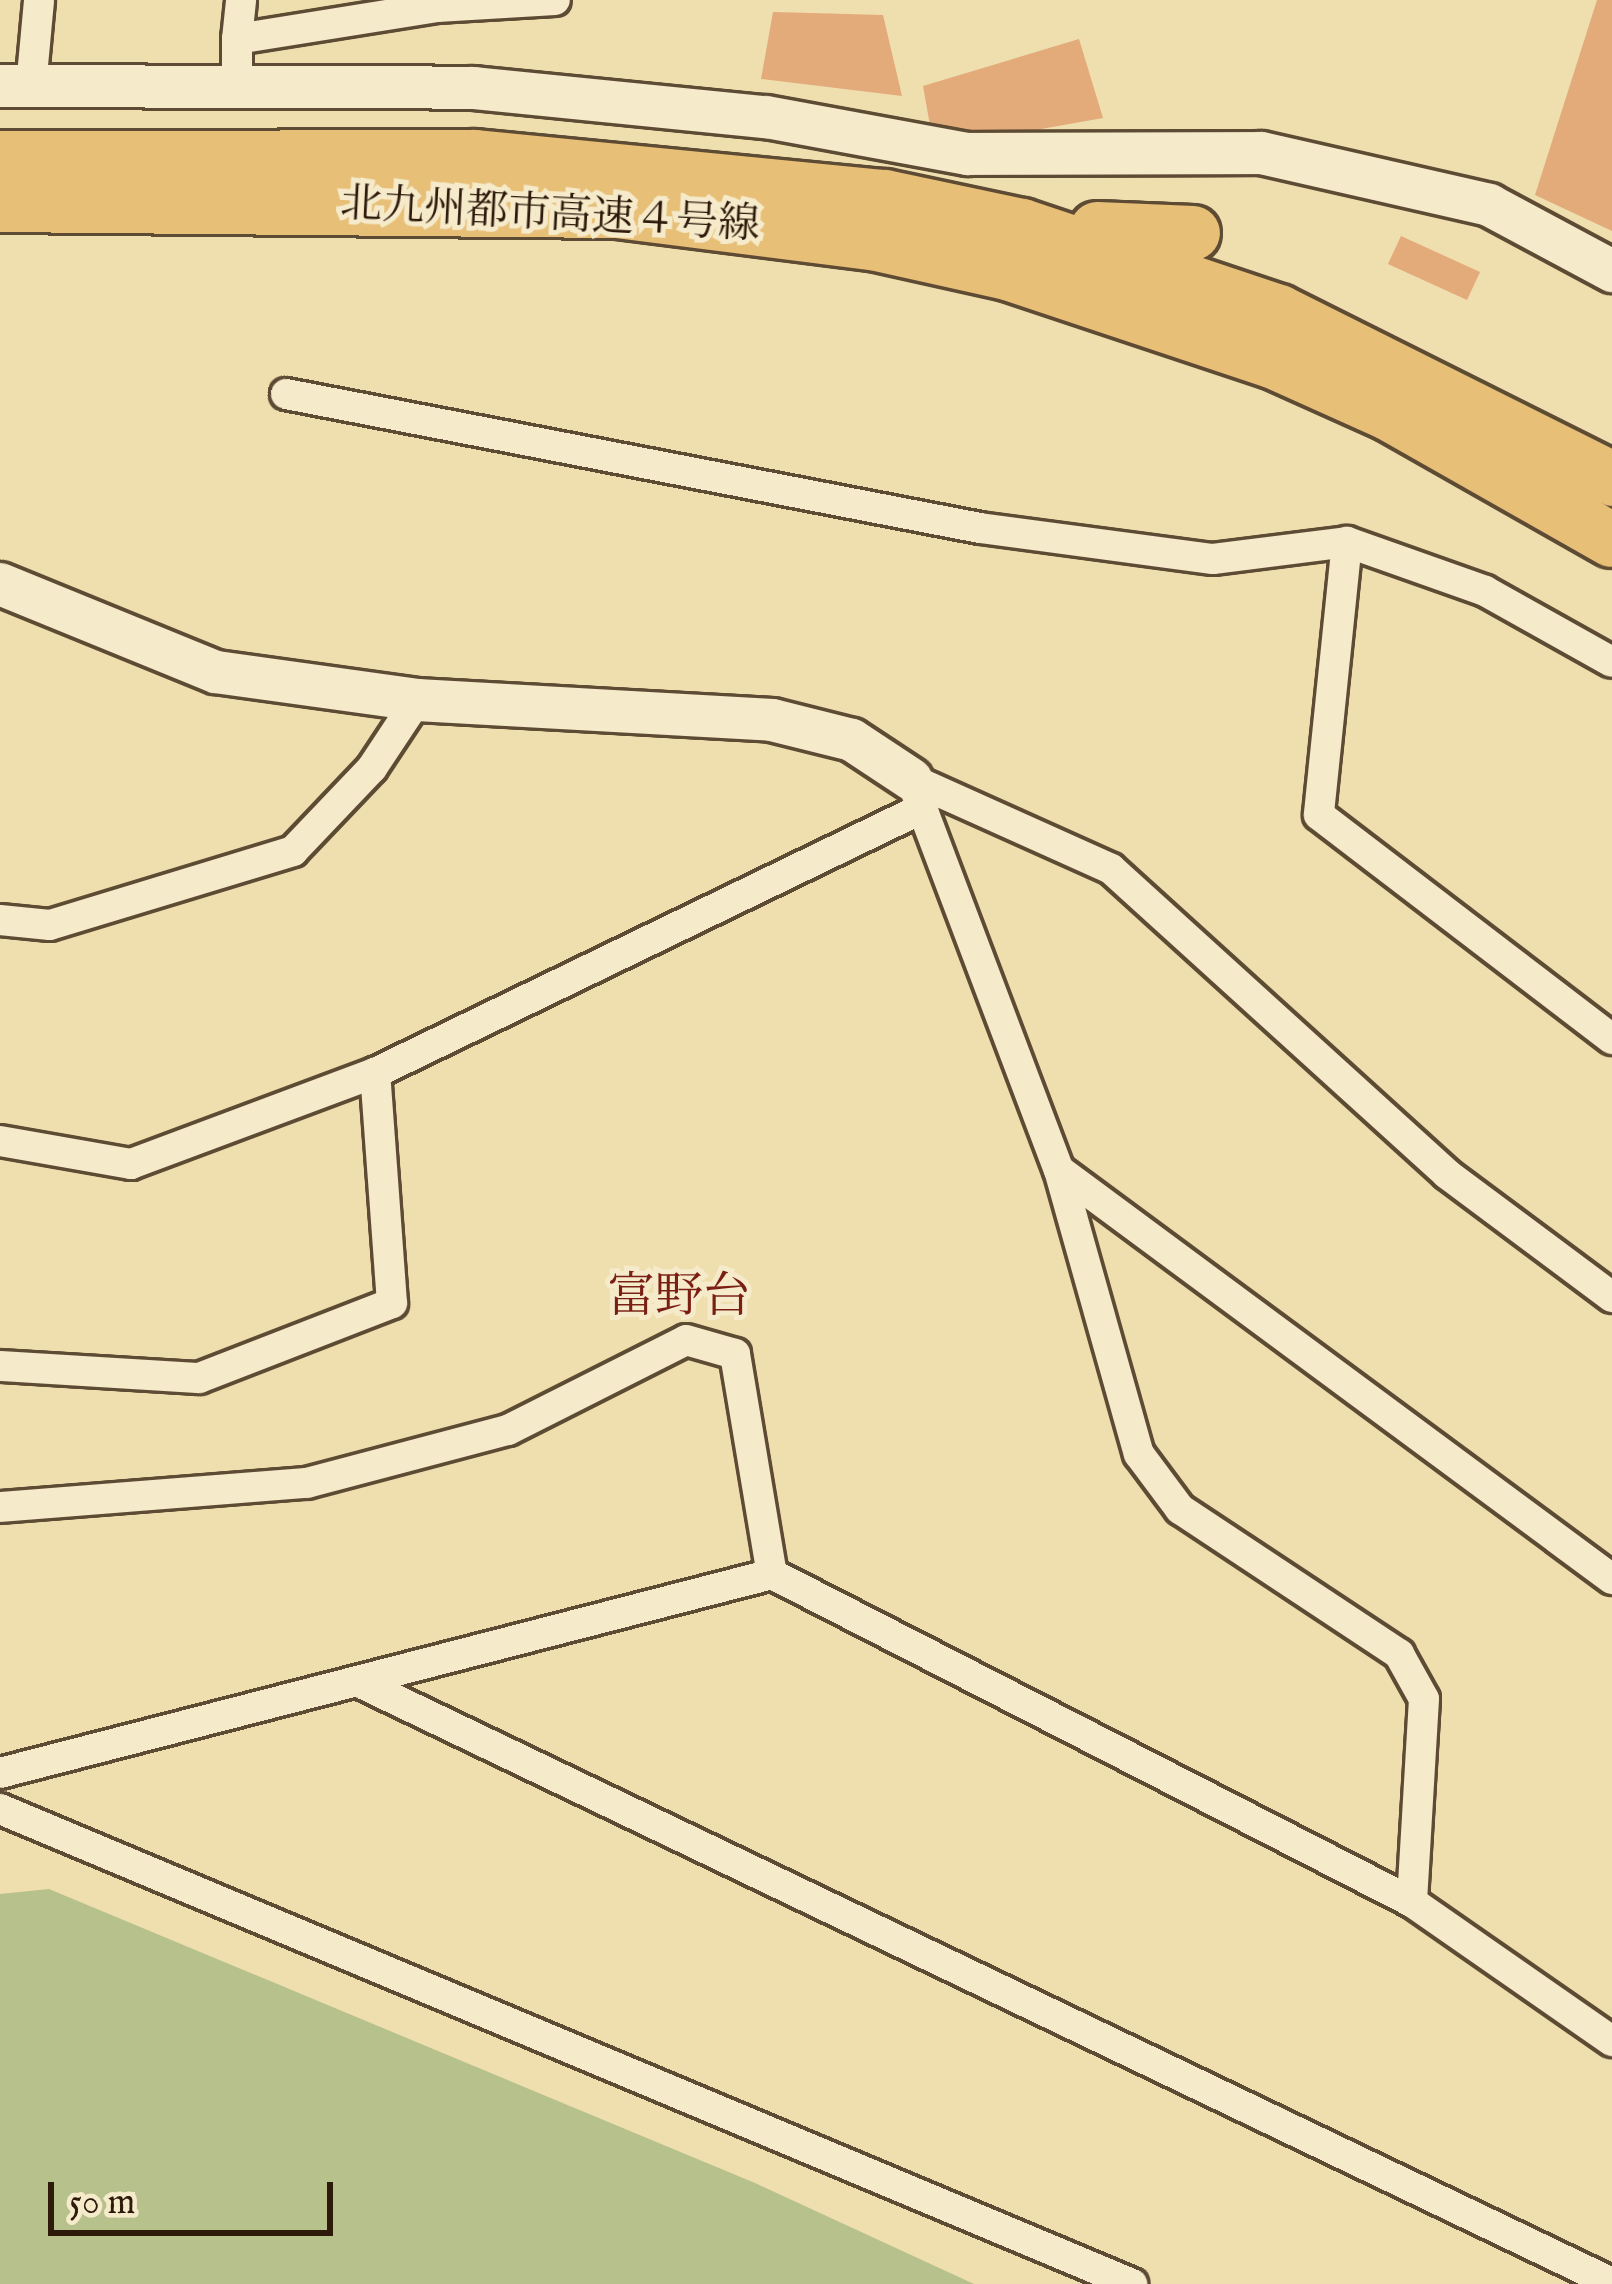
<!DOCTYPE html>
<html>
<head>
<meta charset="utf-8">
<style>
	body { margin:0 }
	#map { position:relative; width:1612px; height:2284px; overflow:hidden; background:#efdeae; font-family:"IM FELL English","Noto Serif JP",serif }
	div>[style] { position:absolute }
	[style*='--x'] { left:calc(var(--x)*1px); top:calc(var(--y)*1px); width:calc(var(--w)*1px); rotate:calc(var(--a)*1deg) }
	.green>* { inset:0; background:#b7c18b }
	.building>* { inset:0; background:#e3aa7a }
	.roads { filter:drop-shadow(3px 0 #5e4b34) drop-shadow(-3px 0 #5e4b34) drop-shadow(0 3px #5e4b34) drop-shadow(0 -3px #5e4b34) }
	.street>* { height:30px; margin:-15px; padding:0 15px; transform-origin:15px; border-radius:15px; background:#f5eaca }
	.secondary>* { height:42px; margin:-21px; padding:0 21px; transform-origin:21px; border-radius:21px; background:#f5eaca }
	.highway>* { height:54px; margin:-27px; padding:0 27px; transform-origin:27px; border-radius:27px; background:#e8bf77 }
	span { translate:-50% -50%; white-space:nowrap; text-align:center; line-height:1.15; -webkit-text-stroke:10px #f5eaca; paint-order:stroke }
	.street-label { font-size:42px; color:#2e1a0b }
	.quarter-label { font-size:48px; color:#7a1f14 }
	.scale { position:absolute; left:48px; top:2182px; width:285px; height:54px; box-sizing:border-box; border:6px solid #2e1a0b; border-top:0; padding-left:15px; font-size:36px; line-height:42px; white-space:nowrap; color:#2e1a0b; -webkit-text-stroke:9px #f5eaca; paint-order:stroke }
</style>
</head>
<body>
<div id="map">
	<div class="green">
		<div style="clip-path:polygon(49px 1889px,755px 2183px,974px 2284px,0 2284px,0 1894px)"></div>
	</div>
	<div class="building">
		<div style="clip-path:polygon(1597px 0,1612px 0,1612px 231px,1535px 195px)"></div>
		<div style="clip-path:polygon(773px 12px,883px 15px,902px 96px,761px 79px)"></div>
		<div style="clip-path:polygon(1079px 39px,1103px 118px,934px 148px,923px 86px)"></div>
		<div style="clip-path:polygon(1401px 236px,1480px 272px,1467px 300px,1388px 264px)"></div>
	</div>
	<div class="roads">
		<div class="street">
			<div style="--x:237;--y:39;--w:39;--a:-84"></div>
			<div style="--x:31;--y:87;--w:87;--a:-84.7"></div>
			<div style="--x:237;--y:88;--w:49;--a:-90"></div>
			<div style="--x:237;--y:39;--w:203;--a:-9.1"></div>
			<div style="--x:437;--y:7;--w:118;--a:-3.4"></div>
			<div style="--x:286;--y:394;--w:707;--a:10.93"></div>
			<div style="--x:980;--y:528;--w:235;--a:7.6"></div>
			<div style="--x:1213;--y:559;--w:135;--a:-7.2"></div>
			<div style="--x:1347;--y:542;--w:146;--a:19.5"></div>
			<div style="--x:1485;--y:591;--w:145;--a:29.2"></div>
			<div style="--x:1347;--y:542;--w:274;--a:95.9"></div>
			<div style="--x:1319;--y:815;--w:369;--a:37.4"></div>
			<div style="--x:911;--y:779;--w:418;--a:69.3"></div>
			<div style="--x:1059;--y:1170;--w:295;--a:74.3"></div>
			<div style="--x:1139;--y:1454;--w:69;--a:53.3"></div>
			<div style="--x:1180;--y:1509;--w:263;--a:33.5"></div>
			<div style="--x:1399;--y:1654;--w:51;--a:60.9"></div>
			<div style="--x:1424;--y:1699;--w:203;--a:93.4"></div>
			<div style="--x:911;--y:779;--w:219;--a:24.2"></div>
			<div style="--x:1111;--y:869;--w:454;--a:42.2"></div>
			<div style="--x:1447;--y:1174;--w:206;--a:36.7"></div>
			<div style="--x:0;--y:920;--w:50;--a:5.7"></div>
			<div style="--x:50;--y:925;--w:254;--a:-16.9"></div>
			<div style="--x:293;--y:851;--w:115;--a:-46.4"></div>
			<div style="--x:372;--y:768;--w:82;--a:-56.5"></div>
			<div style="--x:0;--y:1141;--w:133;--a:10"></div>
			<div style="--x:131;--y:1164;--w:260;--a:-20.5"></div>
			<div style="--x:375;--y:1073;--w:609;--a:-25.81"></div>
			<div style="--x:1059;--y:1170;--w:688;--a:36.49"></div>
			<div style="--x:0;--y:1366;--w:199;--a:3.5"></div>
			<div style="--x:199;--y:1378;--w:207;--a:-21.2"></div>
			<div style="--x:392;--y:1303;--w:231;--a:-94.2"></div>
			<div style="--x:0;--y:1507;--w:308;--a:-4.5"></div>
			<div style="--x:307;--y:1483;--w:208;--a:-14.8"></div>
			<div style="--x:508;--y:1430;--w:199;--a:-26.8"></div>
			<div style="--x:686;--y:1340;--w:51;--a:15.9"></div>
			<div style="--x:735;--y:1354;--w:223;--a:80.5"></div>
			<div style="--x:365;--y:1685;--w:1383;--a:25.62"></div>
			<div style="--x:0;--y:1773;--w:797;--a:-14.45"></div>
			<div style="--x:772;--y:1574;--w:719;--a:27.14"></div>
			<div style="--x:1412;--y:1902;--w:244;--a:34.8"></div>
			<div style="--x:0;--y:1809;--w:1228;--a:22.76"></div>
		</div>
		<div class="secondary">
			<div style="--x:0;--y:86;--w:473;--a:0.2"></div>
			<div style="--x:473;--y:88;--w:294;--a:5.7"></div>
			<div style="--x:766;--y:117;--w:205;--a:10.4"></div>
			<div style="--x:968;--y:154;--w:293;--a:-0.2"></div>
			<div style="--x:1261;--y:153;--w:234;--a:12.8"></div>
			<div style="--x:1489;--y:205;--w:140;--a:28.2"></div>
			<div style="--x:0;--y:584;--w:233;--a:22.2"></div>
			<div style="--x:216;--y:672;--w:203;--a:7.9"></div>
			<div style="--x:417;--y:700;--w:356;--a:3.2"></div>
			<div style="--x:772;--y:720;--w:82;--a:14"></div>
			<div style="--x:852;--y:740;--w:71;--a:33.5"></div>
		</div>
		<div class="highway">
			<div style="--x:0;--y:158;--w:475;--a:-0.1"></div>
			<div style="--x:475;--y:157;--w:412;--a:5.6"></div>
			<div style="--x:885;--y:197;--w:140;--a:12"></div>
			<div style="--x:1022;--y:226;--w:271;--a:18.5"></div>
			<div style="--x:1279;--y:312;--w:373;--a:26.6"></div>
			<div style="--x:0;--y:205;--w:617;--a:0.56"></div>
			<div style="--x:617;--y:211;--w:257;--a:7.2"></div>
			<div style="--x:872;--y:243;--w:138;--a:12.5"></div>
			<div style="--x:1007;--y:273;--w:279;--a:18.4"></div>
			<div style="--x:1272;--y:361;--w:129;--a:24.2"></div>
			<div style="--x:1390;--y:414;--w:255;--a:29.6"></div>
			<div style="--x:1097;--y:229;--w:96;--a:2.4"></div>
		</div>
	</div>
	<div class="street-label">
		<span style="left:550px;top:216px;rotate:3deg">北九州都市高速４号線</span>
	</div>
	<div class="quarter-label">
		<span style="left:679px;top:1299px">富野台</span>
	</div>
	<div class="scale">50 m</div>
</div>
</body>
</html>
